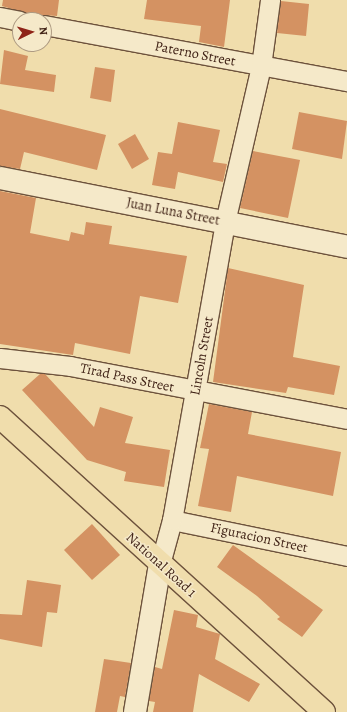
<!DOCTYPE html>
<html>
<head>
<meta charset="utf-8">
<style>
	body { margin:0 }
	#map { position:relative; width:347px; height:712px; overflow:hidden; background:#f0ddac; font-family:Alegreya,serif }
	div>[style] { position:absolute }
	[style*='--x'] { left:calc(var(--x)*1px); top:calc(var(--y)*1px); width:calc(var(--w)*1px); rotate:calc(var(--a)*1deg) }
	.building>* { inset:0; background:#d49262 }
	.roads { filter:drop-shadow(1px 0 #6d523c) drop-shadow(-1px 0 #6d523c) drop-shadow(0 1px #6d523c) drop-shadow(0 -1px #6d523c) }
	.street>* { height:19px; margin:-9.5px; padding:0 9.5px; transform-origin:9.5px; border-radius:9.5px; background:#f5e9c9 }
	.secondary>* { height:22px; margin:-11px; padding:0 11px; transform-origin:11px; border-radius:11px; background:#f5e9c9 }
	.primary>* { height:22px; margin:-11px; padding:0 11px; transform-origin:11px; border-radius:11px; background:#f0ddac }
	span { translate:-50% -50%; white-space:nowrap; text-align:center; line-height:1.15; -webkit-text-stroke:3px #f5e9c9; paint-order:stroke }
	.street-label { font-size:14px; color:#412317 }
	.north { position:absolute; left:12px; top:12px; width:40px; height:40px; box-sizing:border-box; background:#f5e9c9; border:1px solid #ad9a82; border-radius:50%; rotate:85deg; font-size:11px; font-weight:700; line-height:16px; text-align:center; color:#412317 }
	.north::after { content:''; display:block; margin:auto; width:14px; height:18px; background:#8f2418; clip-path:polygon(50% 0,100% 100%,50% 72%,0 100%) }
</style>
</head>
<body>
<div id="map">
	<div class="building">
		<div style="clip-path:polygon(3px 0,59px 0,57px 16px,28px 14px,2px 6px)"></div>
		<div style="clip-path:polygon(147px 0,230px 0,224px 47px,199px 42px,201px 26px,144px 19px)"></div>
		<div style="clip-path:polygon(281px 1px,309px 4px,306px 36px,277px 33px)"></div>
		<div style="clip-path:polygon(4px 50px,28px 56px,25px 70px,56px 75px,54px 92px,0 84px)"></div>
		<div style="clip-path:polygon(95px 67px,115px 70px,111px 102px,90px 98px)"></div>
		<div style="clip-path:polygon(0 109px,106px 135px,97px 170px,24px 152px,20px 169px,0 166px)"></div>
		<div style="clip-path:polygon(299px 112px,347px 121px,342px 159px,292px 149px)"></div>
		<div style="clip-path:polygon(178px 122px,220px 130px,213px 162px,227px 164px,223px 182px,178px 172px,175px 189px,152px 185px,158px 152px,172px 154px)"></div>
		<div style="clip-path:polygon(135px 134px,149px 159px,132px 169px,118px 144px)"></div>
		<div style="clip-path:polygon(253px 151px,300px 160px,288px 218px,240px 208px)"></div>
		<div style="clip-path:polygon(0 191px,36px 198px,30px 233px,69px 241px,71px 232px,84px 235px,86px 222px,112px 226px,109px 244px,187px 256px,178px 303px,140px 296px,130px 354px,75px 343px,73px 355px,0 344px)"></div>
		<div style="clip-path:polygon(228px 268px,304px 285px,293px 357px,340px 366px,334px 395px,288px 387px,286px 393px,213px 382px)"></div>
		<div style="clip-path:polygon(40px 374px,45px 374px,94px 427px,100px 407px,133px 417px,125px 443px,170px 450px,164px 487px,124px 481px,126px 472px,87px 460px,22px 390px)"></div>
		<div style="clip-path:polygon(209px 404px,252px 412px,248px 434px,341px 452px,333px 496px,237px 476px,231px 512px,198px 506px,209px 449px,200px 448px)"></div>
		<div style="clip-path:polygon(92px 524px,120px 555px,92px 580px,64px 550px)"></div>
		<div style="clip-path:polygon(233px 545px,323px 610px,302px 637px,277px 619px,280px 617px,257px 596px,217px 567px)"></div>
		<div style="clip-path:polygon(27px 580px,61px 585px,57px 613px,47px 612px,42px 647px,0 639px,0 614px,22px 615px)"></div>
		<div style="clip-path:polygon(174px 610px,198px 615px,196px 627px,220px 634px,215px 659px,260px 684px,249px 702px,199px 674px,193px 712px,153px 712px,155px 702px,149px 701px,155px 667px,162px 669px)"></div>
		<div style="clip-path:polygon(104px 659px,131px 663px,125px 697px,120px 696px,117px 712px,95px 712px)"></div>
	</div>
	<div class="roads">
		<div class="street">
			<div style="--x:0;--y:17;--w:20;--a:11"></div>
			<div style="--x:44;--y:25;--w:308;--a:10.5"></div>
			<div style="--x:0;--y:358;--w:70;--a:6.5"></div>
			<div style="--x:70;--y:366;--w:282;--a:10.8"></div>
			<div style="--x:172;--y:520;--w:179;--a:11.6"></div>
			<div style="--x:160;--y:564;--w:46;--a:-74.7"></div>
			<div style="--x:172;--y:520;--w:303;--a:-79.9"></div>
			<div style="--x:225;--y:222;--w:160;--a:-77"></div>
			<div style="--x:261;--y:66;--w:67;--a:-82.2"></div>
		</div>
		<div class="secondary">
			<div style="--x:0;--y:178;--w:354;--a:11.2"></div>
			<div style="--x:135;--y:712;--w:150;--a:-80.4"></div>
		</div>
		<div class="primary">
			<div style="--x:0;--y:417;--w:438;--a:42.3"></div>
		</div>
	</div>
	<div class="street-label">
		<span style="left:195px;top:54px;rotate:11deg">Paterno Street</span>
		<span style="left:173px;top:212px;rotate:11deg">Juan Luna Street</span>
		<span style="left:202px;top:356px;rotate:-80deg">Lincoln Street</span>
		<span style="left:127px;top:378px;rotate:12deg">Tirad Pass Street</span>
		<span style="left:259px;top:538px;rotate:12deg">Figuracion Street</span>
		<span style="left:161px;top:565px;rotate:42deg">National Road 1</span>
	</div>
	<div class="north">N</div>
</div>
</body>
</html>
